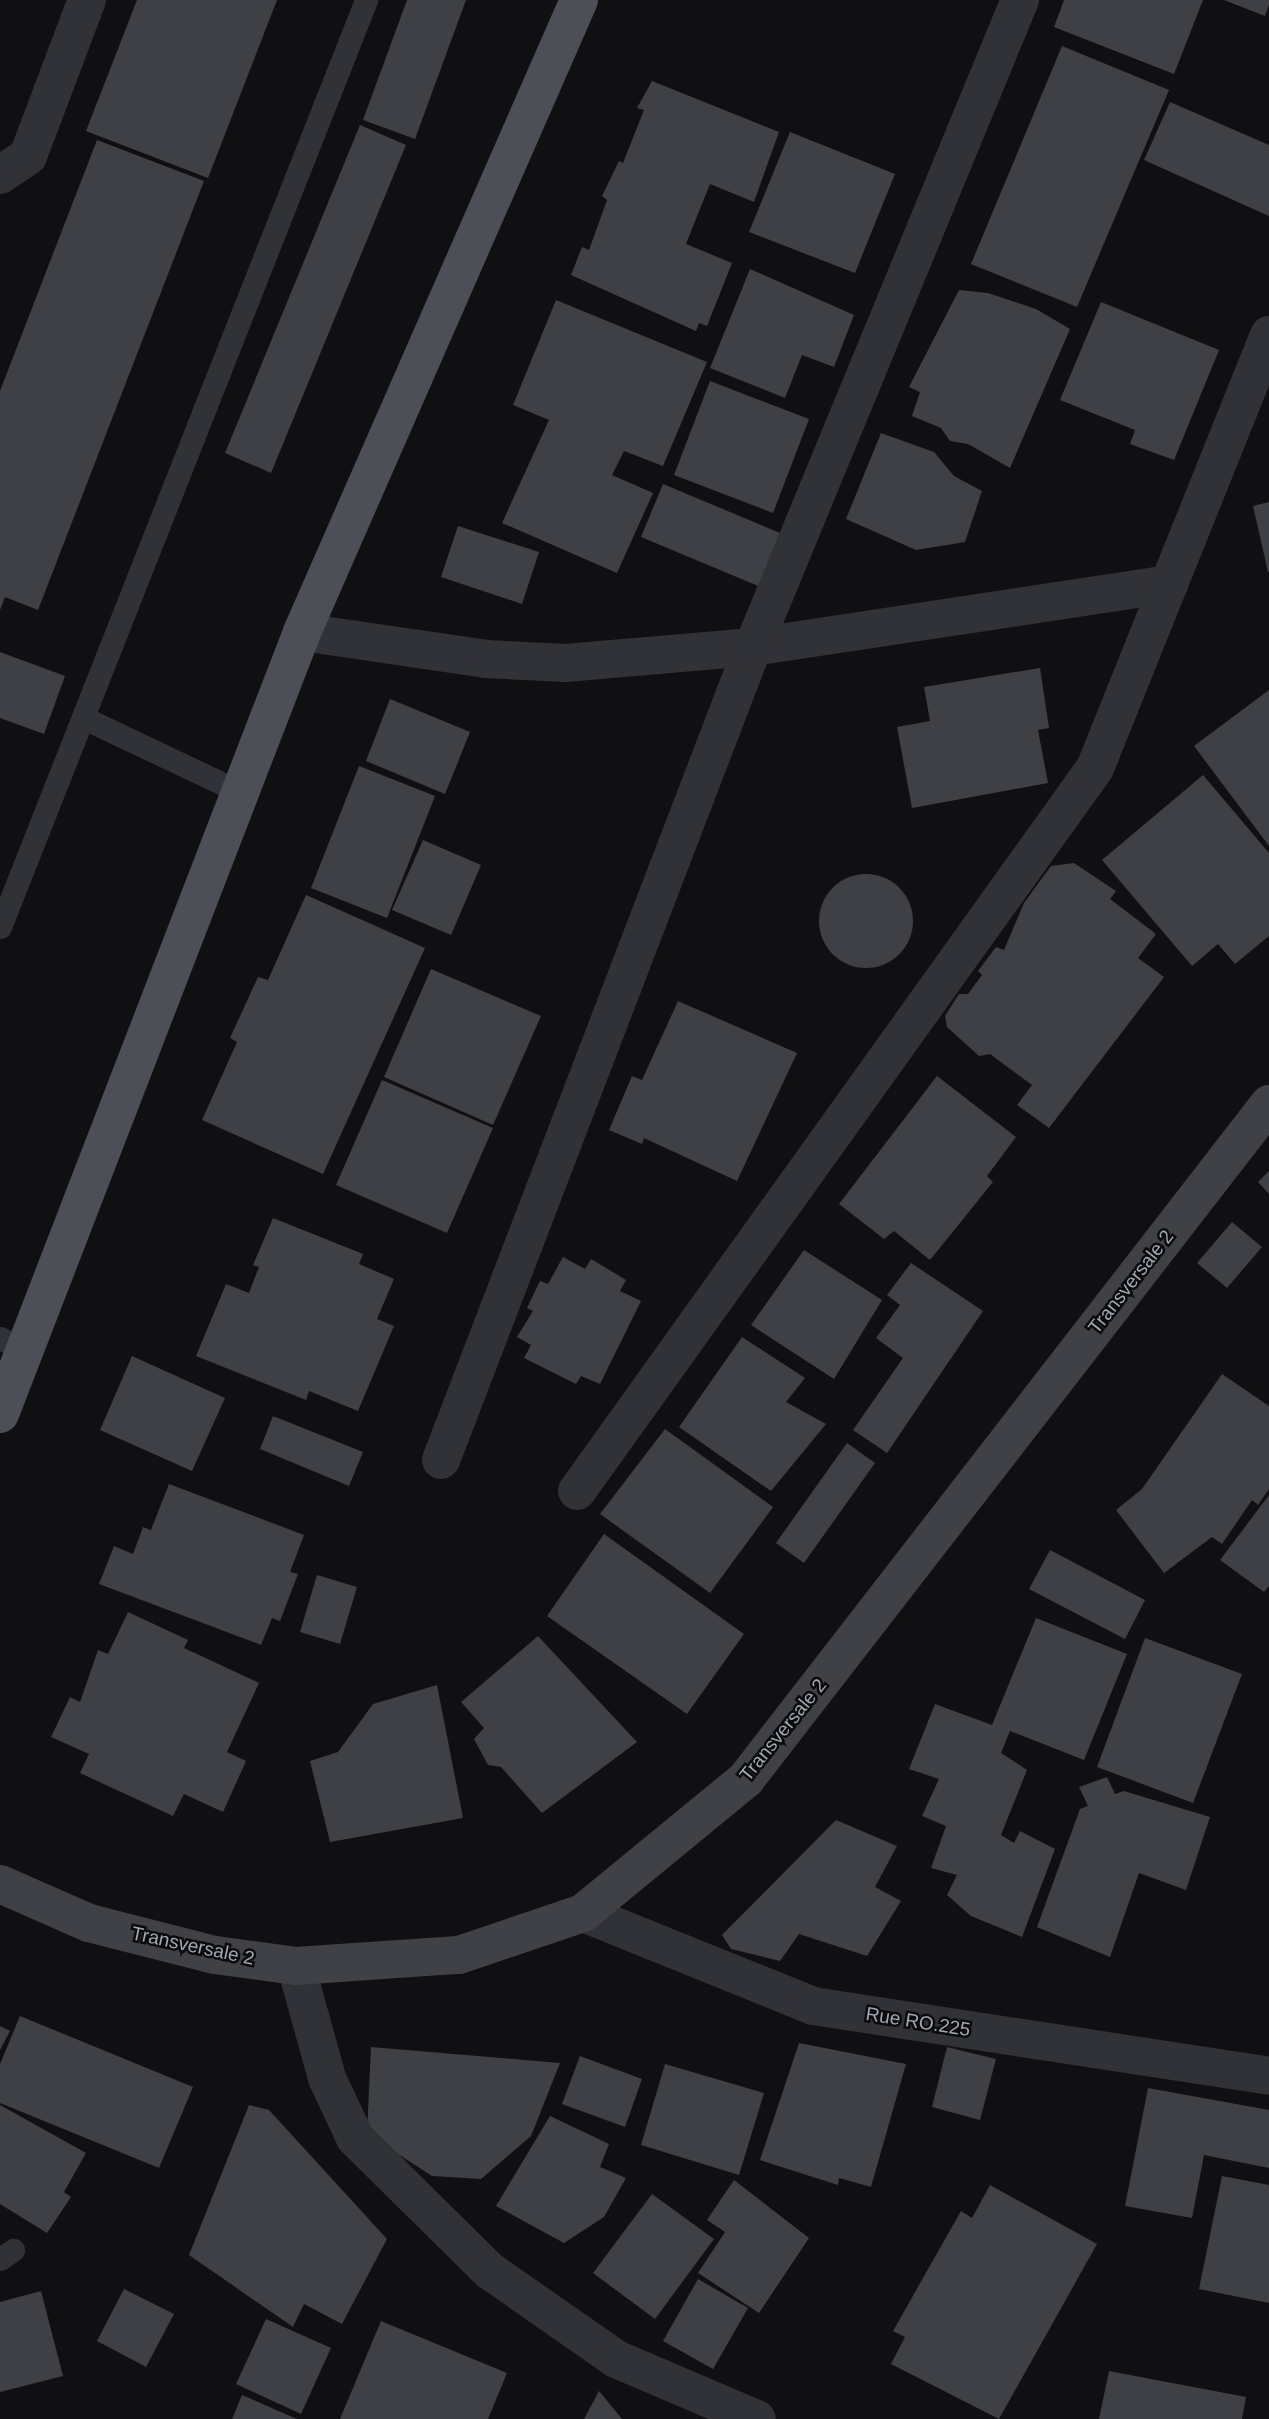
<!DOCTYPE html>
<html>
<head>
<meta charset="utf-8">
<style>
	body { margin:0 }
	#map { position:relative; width:1269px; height:2419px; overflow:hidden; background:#101012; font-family:Helvetica,sans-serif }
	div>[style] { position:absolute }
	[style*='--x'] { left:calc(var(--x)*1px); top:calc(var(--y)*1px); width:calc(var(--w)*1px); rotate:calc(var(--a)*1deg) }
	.building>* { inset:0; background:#3f4045 }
	.round { border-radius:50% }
	.service>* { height:23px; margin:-11.5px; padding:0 11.5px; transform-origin:11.5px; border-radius:11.5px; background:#313237 }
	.minor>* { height:38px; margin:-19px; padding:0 19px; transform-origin:19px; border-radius:19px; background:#313237 }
	.secondary>* { height:38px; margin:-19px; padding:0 19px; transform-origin:19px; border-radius:19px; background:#3f4147 }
	.primary>* { height:38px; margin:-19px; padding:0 19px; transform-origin:19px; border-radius:19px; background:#4d4f56 }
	span { translate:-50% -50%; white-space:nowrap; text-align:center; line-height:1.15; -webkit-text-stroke:5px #0b0b0d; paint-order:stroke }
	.street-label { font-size:19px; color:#a1a7b3 }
</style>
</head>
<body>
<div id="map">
	<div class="building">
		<div style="clip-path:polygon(137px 0,277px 0,208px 178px,86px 131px)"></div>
		<div style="clip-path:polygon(407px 0,466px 0,415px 139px,363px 120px)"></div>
		<div style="clip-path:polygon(1064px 0,1203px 0,1174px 74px,1054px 27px)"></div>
		<div style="clip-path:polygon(1224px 0,1269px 0,1269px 5px,1265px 16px)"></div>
		<div style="clip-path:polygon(1062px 46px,1169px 90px,1077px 307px,971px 264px)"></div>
		<div style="clip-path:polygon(652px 81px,779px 132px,754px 202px,710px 184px,686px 244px,732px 263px,707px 326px,699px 323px,696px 331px,571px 275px,582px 247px,589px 250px,607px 200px,602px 196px,619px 161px,623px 163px,644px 110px,637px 108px)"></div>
		<div style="clip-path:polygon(1170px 102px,1269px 145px,1269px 216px,1144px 160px)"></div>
		<div style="clip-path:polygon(360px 125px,406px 145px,271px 473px,225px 453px)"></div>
		<div style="clip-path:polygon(790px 132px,895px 174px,855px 273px,749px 232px)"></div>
		<div style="clip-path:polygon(97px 140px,204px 181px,38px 610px,5px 597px,0 610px,0 391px)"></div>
		<div style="clip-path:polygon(750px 269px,854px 315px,834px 367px,802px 355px,785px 398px,710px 368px)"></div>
		<div style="clip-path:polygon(959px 290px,988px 293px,1036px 309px,1070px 329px,1010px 468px,968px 444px,950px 441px,941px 428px,912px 416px,920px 392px,909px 387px)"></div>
		<div style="clip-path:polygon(556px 300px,707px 362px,663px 466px,624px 451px,612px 475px,653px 493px,617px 573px,502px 523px,549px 420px,513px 405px)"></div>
		<div style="clip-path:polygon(1101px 302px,1219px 350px,1174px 460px,1130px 444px,1135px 430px,1060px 400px)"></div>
		<div style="clip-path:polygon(710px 381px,809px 419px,773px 513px,674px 475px)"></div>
		<div style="clip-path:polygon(881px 433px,934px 452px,954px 476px,982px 491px,965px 542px,916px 550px,846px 519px)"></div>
		<div style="clip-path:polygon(663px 484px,785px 535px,763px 588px,641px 537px)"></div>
		<div style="clip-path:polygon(1269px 502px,1269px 572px,1268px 572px,1253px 506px)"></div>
		<div style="clip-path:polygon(458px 526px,539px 552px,522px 604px,441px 577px)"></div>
		<div style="clip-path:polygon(0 652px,65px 676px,44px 734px,0 718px)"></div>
		<div style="clip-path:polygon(1040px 668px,1049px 728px,1038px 730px,1048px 783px,912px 808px,897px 727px,930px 721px,924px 687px)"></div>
		<div style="clip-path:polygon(1269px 690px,1269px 846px,1194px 746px)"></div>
		<div style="clip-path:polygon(390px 699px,470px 732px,445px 794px,366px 761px)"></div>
		<div style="clip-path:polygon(359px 766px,435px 796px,387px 918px,311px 888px)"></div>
		<div style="clip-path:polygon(1203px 775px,1269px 853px,1269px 936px,1235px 964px,1218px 944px,1192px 966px,1102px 860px)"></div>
		<div style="clip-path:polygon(423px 840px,481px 865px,451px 935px,392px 910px)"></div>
		<div style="clip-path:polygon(1074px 863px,1116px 891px,1110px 899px,1156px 934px,1138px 958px,1164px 977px,1049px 1128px,1017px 1105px,1032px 1085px,990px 1054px,979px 1056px,947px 1027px,945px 1016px,959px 994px,968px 994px,982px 975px,978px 971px,996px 947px,1004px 950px,1024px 903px,1051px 866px)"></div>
		<div class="round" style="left:819px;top:874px;width:94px;height:94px"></div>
		<div style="clip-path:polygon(306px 895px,425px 948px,323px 1174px,202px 1120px,237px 1042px,230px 1038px,258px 977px,268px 980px)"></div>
		<div style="clip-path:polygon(431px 969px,541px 1016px,493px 1125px,384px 1077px)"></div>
		<div style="clip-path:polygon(678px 1001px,797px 1053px,737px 1181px,644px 1138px,642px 1144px,609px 1130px,632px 1076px,642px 1080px)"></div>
		<div style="clip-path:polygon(937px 1076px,1016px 1137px,987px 1176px,993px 1182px,930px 1260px,894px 1231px,884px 1239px,839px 1204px)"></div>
		<div style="clip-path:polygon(382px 1080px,493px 1128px,447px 1233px,336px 1185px)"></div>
		<div style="clip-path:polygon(1269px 1171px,1269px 1194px,1258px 1182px)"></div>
		<div style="clip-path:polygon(273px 1218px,363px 1254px,359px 1264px,394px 1279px,377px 1319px,394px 1326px,358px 1411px,309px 1391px,306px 1400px,196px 1356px,226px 1284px,249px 1293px,259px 1267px,253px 1265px)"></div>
		<div style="clip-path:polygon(1232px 1222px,1262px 1247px,1227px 1288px,1197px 1263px)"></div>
		<div style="clip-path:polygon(804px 1250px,882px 1300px,834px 1379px,751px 1325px)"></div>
		<div style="clip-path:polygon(563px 1257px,585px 1269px,591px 1259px,626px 1280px,620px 1291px,641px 1301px,600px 1384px,581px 1376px,576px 1384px,524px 1358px,531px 1345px,517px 1337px,533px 1311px,527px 1308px,540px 1281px,548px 1284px)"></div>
		<div style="clip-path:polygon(911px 1263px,983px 1311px,887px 1453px,853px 1430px,903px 1358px,876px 1338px,900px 1305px,887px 1295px)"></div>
		<div style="clip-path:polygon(742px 1337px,805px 1378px,786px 1402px,826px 1424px,771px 1491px,679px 1427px)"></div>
		<div style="clip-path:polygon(132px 1356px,225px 1398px,192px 1471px,100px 1430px)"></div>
		<div style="clip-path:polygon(1222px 1374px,1269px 1406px,1269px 1489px,1258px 1505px,1252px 1500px,1222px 1544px,1212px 1537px,1164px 1573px,1116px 1510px,1142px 1489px)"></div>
		<div style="clip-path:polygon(273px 1416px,363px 1452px,349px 1486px,260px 1449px)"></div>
		<div style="clip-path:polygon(665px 1429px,773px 1507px,710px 1593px,600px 1514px)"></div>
		<div style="clip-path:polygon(847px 1443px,875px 1463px,804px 1563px,776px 1543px)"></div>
		<div style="clip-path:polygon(169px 1484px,304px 1535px,290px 1572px,298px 1574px,280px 1621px,272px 1618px,261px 1645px,99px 1584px,114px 1546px,133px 1554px,143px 1527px,151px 1530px)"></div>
		<div style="clip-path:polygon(1269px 1495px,1269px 1586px,1264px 1592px,1220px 1560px)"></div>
		<div style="clip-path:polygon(604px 1534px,744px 1634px,687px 1714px,547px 1616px)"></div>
		<div style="clip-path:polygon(1050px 1550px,1145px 1600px,1125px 1639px,1029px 1589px)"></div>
		<div style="clip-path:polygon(317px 1575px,357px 1587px,340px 1644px,300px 1632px)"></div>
		<div style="clip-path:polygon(128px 1612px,188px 1640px,184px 1648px,259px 1683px,227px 1752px,246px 1761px,223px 1812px,184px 1794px,173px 1816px,80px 1773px,89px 1754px,51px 1737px,70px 1697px,80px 1702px,98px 1650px,108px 1654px)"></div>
		<div style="clip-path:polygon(1036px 1618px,1127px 1654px,1084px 1760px,1010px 1731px,1001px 1753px,1027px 1770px,1001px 1835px,1014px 1843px,1020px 1831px,1055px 1849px,1022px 1937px,971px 1916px,947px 1895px,957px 1875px,931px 1868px,946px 1826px,922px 1816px,939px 1779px,909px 1769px,935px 1704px,992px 1725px)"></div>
		<div style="clip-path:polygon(538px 1636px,637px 1742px,542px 1813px,501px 1767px,488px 1765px,474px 1739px,484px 1728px,461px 1702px)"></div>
		<div style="clip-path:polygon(1145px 1638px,1242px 1674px,1193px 1803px,1097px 1767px)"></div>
		<div style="clip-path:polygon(437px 1685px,463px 1818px,330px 1842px,310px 1761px,338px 1752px,373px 1704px)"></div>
		<div style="clip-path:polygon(1107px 1777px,1115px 1794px,1124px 1791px,1210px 1817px,1186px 1890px,1139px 1873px,1110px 1957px,1037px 1927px,1080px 1809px,1088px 1806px,1079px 1787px)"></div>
		<div style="clip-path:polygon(836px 1820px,897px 1846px,875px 1887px,901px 1901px,867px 1956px,799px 1934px,780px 1961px,731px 1949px,722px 1935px)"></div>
		<div style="clip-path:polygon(20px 2016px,193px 2087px,159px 2168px,0 2103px,0 2064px)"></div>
		<div style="clip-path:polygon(0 2026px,10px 2031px,0 2050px)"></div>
		<div style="clip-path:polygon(799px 2043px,906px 2064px,871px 2187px,839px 2178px,838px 2185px,760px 2160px)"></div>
		<div style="clip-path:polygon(371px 2047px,560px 2063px,531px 2136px,481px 2179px,432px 2176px,367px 2134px)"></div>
		<div style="clip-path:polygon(947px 2047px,996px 2059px,980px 2120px,932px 2107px)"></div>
		<div style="clip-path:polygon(580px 2056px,642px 2079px,625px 2127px,562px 2104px)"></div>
		<div style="clip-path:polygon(665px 2064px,764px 2093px,739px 2175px,641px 2145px)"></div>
		<div style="clip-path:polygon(1148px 2088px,1269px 2110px,1269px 2168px,1204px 2155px,1192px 2218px,1125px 2206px)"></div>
		<div style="clip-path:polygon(0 2105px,86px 2153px,64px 2192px,71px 2197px,47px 2233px,0 2204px)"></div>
		<div style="clip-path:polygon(249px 2105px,269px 2110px,387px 2239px,342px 2324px,304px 2304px,293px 2327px,189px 2255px)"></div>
		<div style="clip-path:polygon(550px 2116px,609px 2144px,600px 2167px,626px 2178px,604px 2217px,564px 2243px,496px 2206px)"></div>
		<div style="clip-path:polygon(1222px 2176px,1269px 2185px,1269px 2303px,1199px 2289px)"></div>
		<div style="clip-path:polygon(734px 2180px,809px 2238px,759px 2313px,698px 2273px,725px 2232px,707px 2220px)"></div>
		<div style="clip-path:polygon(990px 2185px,1097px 2244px,999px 2419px,891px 2364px,905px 2337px,893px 2331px,961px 2211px,972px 2218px)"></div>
		<div style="clip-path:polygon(652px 2194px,714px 2239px,655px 2319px,593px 2273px)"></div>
		<div style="clip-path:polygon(698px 2279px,748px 2308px,713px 2369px,663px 2341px)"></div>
		<div style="clip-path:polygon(124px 2289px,174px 2314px,146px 2367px,97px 2341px)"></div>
		<div style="clip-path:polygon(41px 2291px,63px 2376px,0 2392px,0 2302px)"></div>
		<div style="clip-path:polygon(266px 2319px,331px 2348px,301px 2414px,236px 2384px)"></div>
		<div style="clip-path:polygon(381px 2321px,507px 2373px,488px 2419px,340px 2419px)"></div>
		<div style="clip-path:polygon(1109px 2371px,1246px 2397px,1242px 2419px,1099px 2419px)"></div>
		<div style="clip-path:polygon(599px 2391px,622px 2419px,584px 2419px)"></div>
		<div style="clip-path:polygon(242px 2395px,297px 2419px,232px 2419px)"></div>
	</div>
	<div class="service">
		<div style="--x:84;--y:718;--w:170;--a:25.4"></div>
		<div style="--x:0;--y:927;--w:997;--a:-68.45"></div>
		<div style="--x:0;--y:1338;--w:30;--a:28"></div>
		<div style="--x:0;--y:2259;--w:16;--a:-35"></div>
	</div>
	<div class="minor">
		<div style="--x:0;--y:175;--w:34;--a:-34"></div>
		<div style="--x:28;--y:156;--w:167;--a:-69.3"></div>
		<div style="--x:302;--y:632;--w:186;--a:8.3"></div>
		<div style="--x:486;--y:659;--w:79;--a:2.9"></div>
		<div style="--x:565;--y:663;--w:189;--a:-4.9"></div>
		<div style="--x:753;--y:647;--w:421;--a:-8.6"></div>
		<div style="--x:441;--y:1460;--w:871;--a:-69.01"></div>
		<div style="--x:753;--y:647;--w:700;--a:-67.58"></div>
		<div style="--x:577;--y:1491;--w:889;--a:-54.38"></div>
		<div style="--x:1095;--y:768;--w:467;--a:-68.1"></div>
		<div style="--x:583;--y:1913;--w:248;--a:22"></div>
		<div style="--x:813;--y:2006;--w:461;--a:8.7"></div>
		<div style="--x:296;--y:1966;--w:116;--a:74.5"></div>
		<div style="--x:327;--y:2078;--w:66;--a:65"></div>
		<div style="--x:355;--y:2138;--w:190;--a:44.6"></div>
		<div style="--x:490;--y:2271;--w:154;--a:34.9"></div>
		<div style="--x:616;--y:2359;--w:153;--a:23.1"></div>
	</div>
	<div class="secondary">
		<div style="--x:0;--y:1884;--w:97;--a:23.7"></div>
		<div style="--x:89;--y:1923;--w:130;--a:14.3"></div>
		<div style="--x:215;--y:1955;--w:82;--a:7.7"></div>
		<div style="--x:296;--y:1966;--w:163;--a:-3.9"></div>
		<div style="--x:459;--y:1955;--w:131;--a:-18.7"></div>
		<div style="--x:583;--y:1913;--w:211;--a:-39.4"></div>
		<div style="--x:746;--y:1779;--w:854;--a:-52.23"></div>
	</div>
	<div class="primary">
		<div style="--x:0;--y:1414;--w:838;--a:-68.88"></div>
		<div style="--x:302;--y:632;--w:690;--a:-66.33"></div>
	</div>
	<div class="street-label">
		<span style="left:1131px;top:1282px;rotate:-52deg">Transversale 2</span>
		<span style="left:783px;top:1730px;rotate:-51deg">Transversale 2</span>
		<span style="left:193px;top:1946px;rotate:12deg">Transversale 2</span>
		<span style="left:918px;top:2022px;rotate:9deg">Rue RO.225</span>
	</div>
</div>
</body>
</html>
